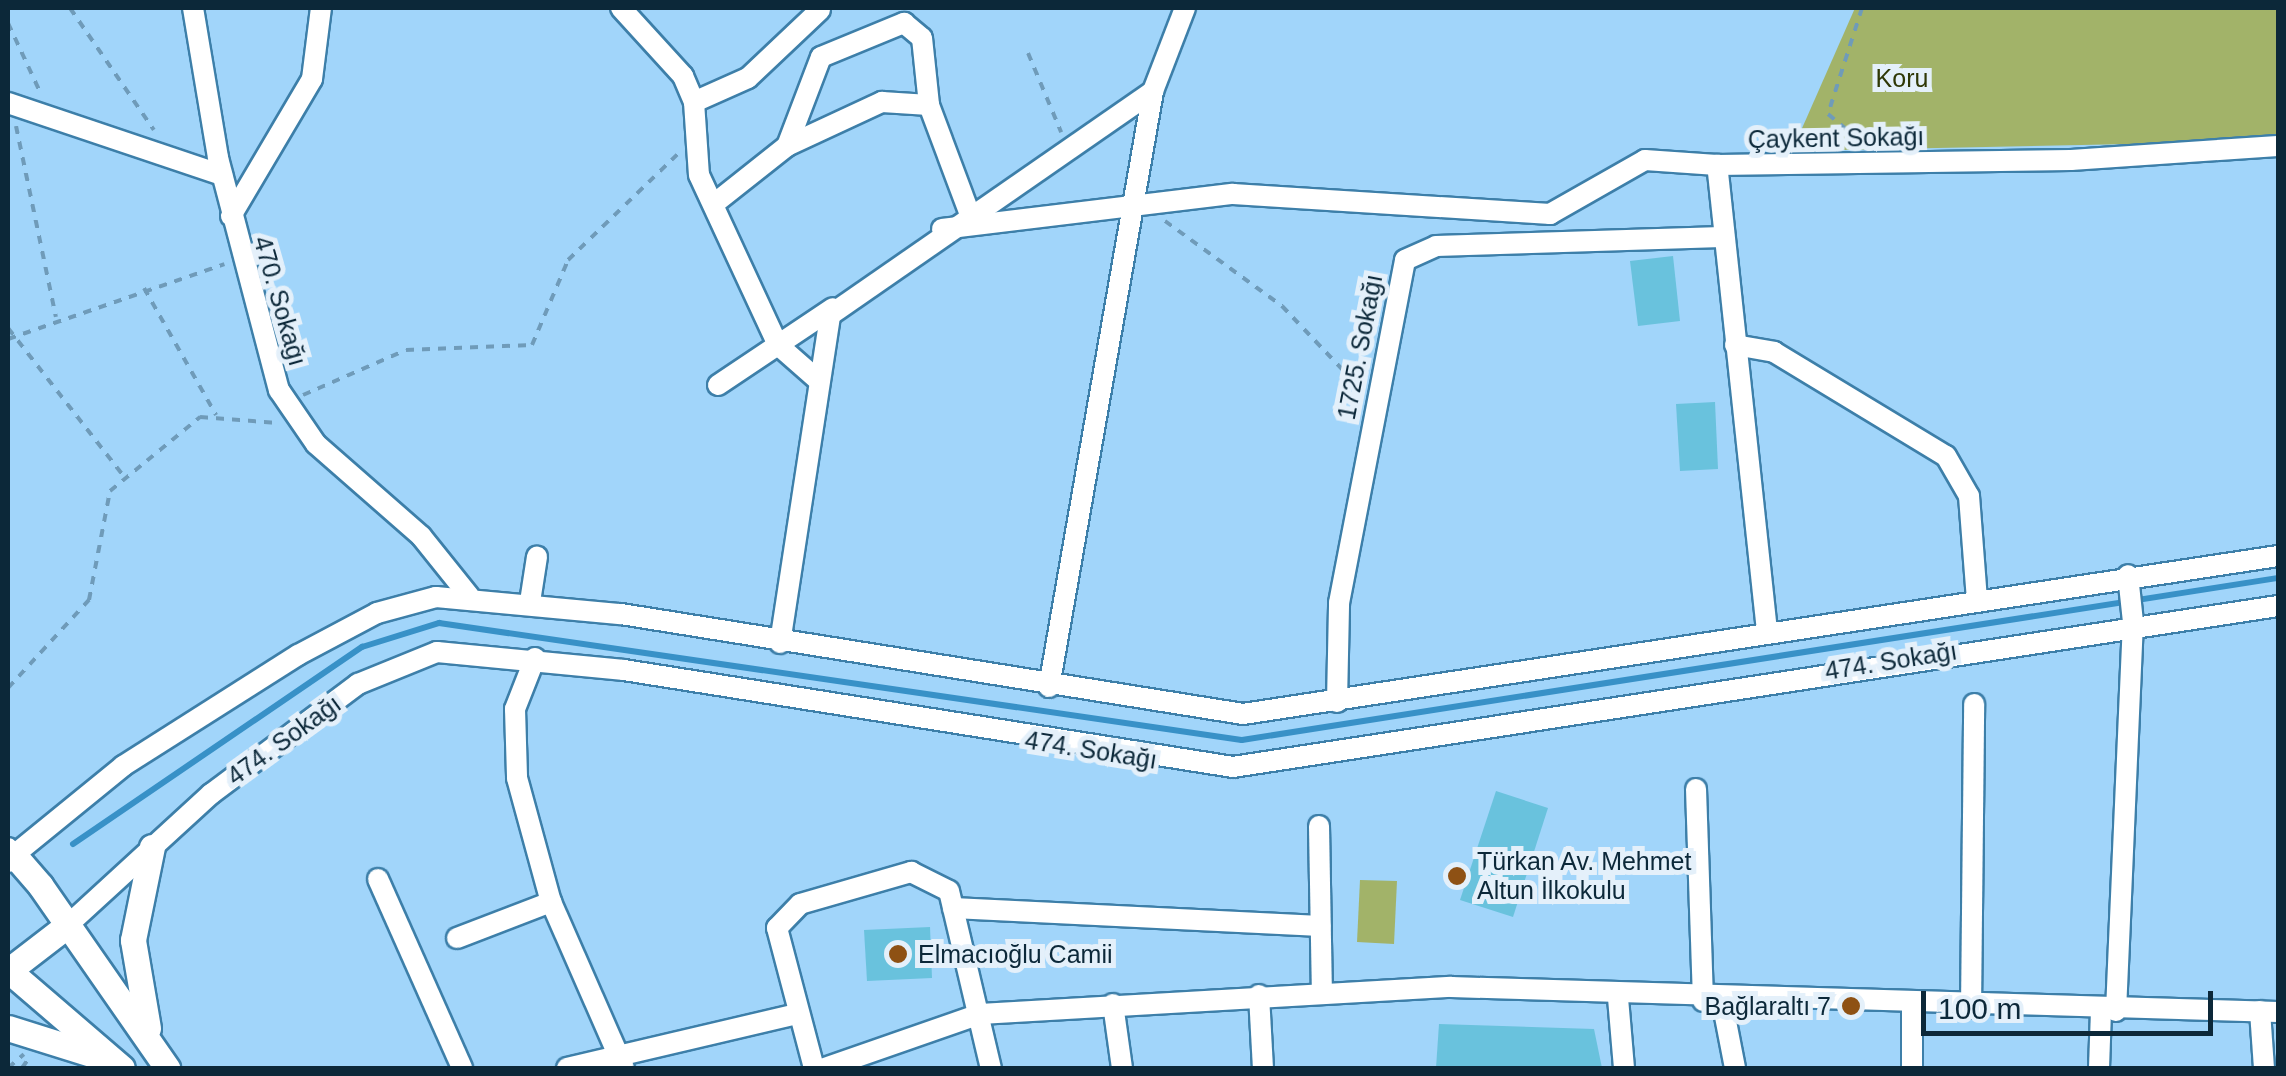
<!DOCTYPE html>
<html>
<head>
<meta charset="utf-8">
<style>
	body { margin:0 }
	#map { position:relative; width:2286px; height:1076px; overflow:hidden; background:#a1d5fa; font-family:Helvetica,sans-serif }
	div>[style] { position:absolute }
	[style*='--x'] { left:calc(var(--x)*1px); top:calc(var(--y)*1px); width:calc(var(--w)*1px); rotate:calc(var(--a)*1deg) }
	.green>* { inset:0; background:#a2b369 }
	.stream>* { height:6px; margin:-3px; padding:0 3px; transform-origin:3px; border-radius:3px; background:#3891c7 }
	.building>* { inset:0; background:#69c2dd }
	.path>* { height:4px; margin-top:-2px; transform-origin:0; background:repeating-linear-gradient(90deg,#6f9bb9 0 8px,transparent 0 16px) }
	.roads { filter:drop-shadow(2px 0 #3d7fa9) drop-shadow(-2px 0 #3d7fa9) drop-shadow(0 2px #3d7fa9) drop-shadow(0 -2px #3d7fa9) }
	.minor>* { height:20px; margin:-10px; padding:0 10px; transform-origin:10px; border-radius:10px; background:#fff }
	.major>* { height:25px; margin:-12.5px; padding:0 12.5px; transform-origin:12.5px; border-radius:12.5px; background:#fff }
	.dots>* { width:28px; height:28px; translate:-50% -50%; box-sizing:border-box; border:5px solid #e4f0fa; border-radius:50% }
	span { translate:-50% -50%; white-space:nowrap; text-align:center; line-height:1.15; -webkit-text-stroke:10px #e4f0fa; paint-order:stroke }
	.park-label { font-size:25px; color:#2f3806 }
	.street-label { font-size:25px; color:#0c2839 }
	.poi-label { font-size:25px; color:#0c2839 }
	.left { translate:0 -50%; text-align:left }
	.right { translate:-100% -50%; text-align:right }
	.frame { position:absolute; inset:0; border:10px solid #0c2839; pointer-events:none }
	.scale { position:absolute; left:1921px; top:991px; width:292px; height:45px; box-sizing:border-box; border:5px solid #0c2839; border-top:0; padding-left:12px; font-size:30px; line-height:35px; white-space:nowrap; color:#0c2839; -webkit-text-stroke:8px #e4f0fa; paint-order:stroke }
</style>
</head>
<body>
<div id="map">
	<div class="green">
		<div style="clip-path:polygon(1855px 8px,2278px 8px,2278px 141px,1792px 151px)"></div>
		<div style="clip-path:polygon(1360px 880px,1397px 881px,1394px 944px,1357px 942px)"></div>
	</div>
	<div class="stream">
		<div style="--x:73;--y:844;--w:350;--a:-34.3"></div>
		<div style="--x:362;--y:647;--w:81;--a:-17.3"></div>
		<div style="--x:439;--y:623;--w:811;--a:8.29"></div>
		<div style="--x:1242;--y:740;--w:1049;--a:-8.89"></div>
	</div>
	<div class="building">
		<div style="clip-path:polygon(1673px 256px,1680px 321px,1638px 326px,1630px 261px)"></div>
		<div style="clip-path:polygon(1715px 402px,1718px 469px,1680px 471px,1676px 404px)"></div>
		<div style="clip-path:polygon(1496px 791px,1548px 808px,1513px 917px,1460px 900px)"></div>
		<div style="clip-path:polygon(930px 927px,932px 978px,867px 981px,864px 930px)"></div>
		<div style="clip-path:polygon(1439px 1024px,1594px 1029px,1602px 1068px,1436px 1068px)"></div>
	</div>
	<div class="path">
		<div style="--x:70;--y:8;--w:148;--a:55.5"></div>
		<div style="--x:1862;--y:8;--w:111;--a:107.8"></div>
		<div style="--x:1828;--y:114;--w:35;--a:40"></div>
		<div style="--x:1855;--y:137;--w:60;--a:3.8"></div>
		<div style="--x:8;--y:23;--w:76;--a:65.1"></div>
		<div style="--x:1028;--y:53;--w:86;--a:67.3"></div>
		<div style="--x:16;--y:126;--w:195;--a:78.2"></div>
		<div style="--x:1165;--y:221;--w:145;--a:36"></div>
		<div style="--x:1282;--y:306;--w:115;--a:46.4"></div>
		<div style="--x:144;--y:288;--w:146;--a:60.4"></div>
		<div style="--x:8;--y:328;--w:190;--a:52"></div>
		<div style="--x:8;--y:339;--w:229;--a:-19.1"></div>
		<div style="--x:303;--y:395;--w:112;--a:-23.6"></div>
		<div style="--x:406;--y:350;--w:126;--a:-2.3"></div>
		<div style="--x:532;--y:345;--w:92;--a:-67"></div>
		<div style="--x:568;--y:260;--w:156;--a:-44"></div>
		<div style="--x:8;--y:688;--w:120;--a:-47.4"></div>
		<div style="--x:89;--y:600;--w:111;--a:-79.1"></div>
		<div style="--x:110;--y:491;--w:117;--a:-39.4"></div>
		<div style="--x:200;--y:417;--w:78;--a:4.4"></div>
		<div style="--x:8;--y:1068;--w:21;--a:-41"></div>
		<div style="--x:22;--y:1068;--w:12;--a:-55"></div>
	</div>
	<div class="roads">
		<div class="minor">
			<div style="--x:193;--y:8;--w:152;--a:80.5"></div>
			<div style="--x:218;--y:158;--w:240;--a:75.3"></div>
			<div style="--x:279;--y:390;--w:65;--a:55.6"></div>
			<div style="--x:316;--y:444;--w:140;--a:41.2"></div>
			<div style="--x:421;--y:536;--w:77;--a:51.3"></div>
			<div style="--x:621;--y:8;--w:92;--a:47.6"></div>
			<div style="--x:683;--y:76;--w:28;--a:67"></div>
			<div style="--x:694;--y:102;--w:73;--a:86.1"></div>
			<div style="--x:699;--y:175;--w:187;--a:65.1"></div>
			<div style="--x:778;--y:345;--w:53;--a:41.2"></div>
			<div style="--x:694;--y:102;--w:59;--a:-24"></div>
			<div style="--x:748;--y:78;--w:99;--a:-43.4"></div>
			<div style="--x:8;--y:103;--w:226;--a:18.6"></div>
			<div style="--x:787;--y:146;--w:95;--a:-69.1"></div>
			<div style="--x:821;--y:57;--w:90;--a:-22.3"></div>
			<div style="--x:904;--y:23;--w:23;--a:40"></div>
			<div style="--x:922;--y:38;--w:67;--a:84"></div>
			<div style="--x:929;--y:105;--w:114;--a:69.5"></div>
			<div style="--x:715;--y:203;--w:92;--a:-38.4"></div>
			<div style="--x:787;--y:146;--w:105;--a:-24.9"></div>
			<div style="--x:882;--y:102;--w:47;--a:3.7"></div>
			<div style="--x:231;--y:216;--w:159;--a:-59.4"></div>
			<div style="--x:312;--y:79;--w:72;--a:-82.8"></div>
			<div style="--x:942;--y:229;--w:293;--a:-6.9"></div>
			<div style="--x:1233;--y:194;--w:318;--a:3.6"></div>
			<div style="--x:1550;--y:214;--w:109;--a:-29.6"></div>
			<div style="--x:1645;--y:160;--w:72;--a:4"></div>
			<div style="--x:1735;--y:345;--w:40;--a:10"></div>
			<div style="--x:1774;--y:352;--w:201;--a:31.2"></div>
			<div style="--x:1946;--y:456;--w:46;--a:60.1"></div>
			<div style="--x:1969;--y:496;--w:104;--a:85.6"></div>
			<div style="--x:718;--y:385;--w:138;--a:-33.8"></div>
			<div style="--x:530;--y:602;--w:46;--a:-81.2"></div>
			<div style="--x:1767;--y:631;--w:469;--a:-96.1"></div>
			<div style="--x:1717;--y:165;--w:354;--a:-0.8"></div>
			<div style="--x:2071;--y:160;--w:207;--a:-3.9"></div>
			<div style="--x:780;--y:643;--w:332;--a:-81.3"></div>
			<div style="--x:830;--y:315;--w:393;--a:-34.7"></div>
			<div style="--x:535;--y:658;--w:55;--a:111.4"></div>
			<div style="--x:515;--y:709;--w:69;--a:88.3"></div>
			<div style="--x:517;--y:778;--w:129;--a:74.7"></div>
			<div style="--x:551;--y:902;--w:181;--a:66.3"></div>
			<div style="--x:1049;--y:687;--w:605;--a:-80.1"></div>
			<div style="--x:1153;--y:91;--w:89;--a:-68.9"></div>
			<div style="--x:1337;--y:702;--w:99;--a:-88.8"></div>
			<div style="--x:1339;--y:603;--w:349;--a:-79.1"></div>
			<div style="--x:1405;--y:260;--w:34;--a:-24"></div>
			<div style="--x:1436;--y:246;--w:286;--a:-1.8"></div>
			<div style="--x:1696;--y:789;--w:212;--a:88.1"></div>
			<div style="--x:1319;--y:826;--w:167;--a:89"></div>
			<div style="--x:8;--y:848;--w:9;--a:49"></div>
			<div style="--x:14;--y:855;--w:141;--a:-39.2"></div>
			<div style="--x:123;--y:766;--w:207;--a:-32.4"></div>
			<div style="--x:298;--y:655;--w:89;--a:-28"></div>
			<div style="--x:377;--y:613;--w:61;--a:-15.2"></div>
			<div style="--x:436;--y:597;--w:186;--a:5.3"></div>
			<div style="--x:621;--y:614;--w:630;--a:9.13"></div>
			<div style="--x:1243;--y:714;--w:1047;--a:-8.68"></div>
			<div style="--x:378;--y:879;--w:207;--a:66"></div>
			<div style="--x:953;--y:908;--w:368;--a:2.8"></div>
			<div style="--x:69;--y:924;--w:193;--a:-42.5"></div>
			<div style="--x:211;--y:794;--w:184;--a:-36.8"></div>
			<div style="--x:358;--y:684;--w:85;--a:-22.1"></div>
			<div style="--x:437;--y:652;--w:188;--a:5.5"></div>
			<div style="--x:624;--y:670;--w:617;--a:9.05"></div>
			<div style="--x:1233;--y:767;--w:1057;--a:-8.76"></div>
			<div style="--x:457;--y:938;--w:101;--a:-21"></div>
			<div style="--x:1259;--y:995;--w:73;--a:86.9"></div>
			<div style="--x:1618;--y:998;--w:70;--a:85.1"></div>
			<div style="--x:1722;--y:1001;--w:68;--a:79"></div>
			<div style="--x:1113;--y:1004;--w:65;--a:82"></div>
			<div style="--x:1971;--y:1008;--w:304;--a:-89.4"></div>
			<div style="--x:2116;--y:1011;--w:389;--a:-87.5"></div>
			<div style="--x:2133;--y:622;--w:47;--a:-96.1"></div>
			<div style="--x:2260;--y:1011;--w:57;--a:86"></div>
			<div style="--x:567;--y:1068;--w:236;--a:-13.2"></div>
			<div style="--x:814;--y:1068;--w:145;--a:-104.8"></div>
			<div style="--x:777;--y:928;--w:33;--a:-46"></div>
			<div style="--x:800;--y:904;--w:116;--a:-16.1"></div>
			<div style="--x:911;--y:872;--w:42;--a:26.6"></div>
			<div style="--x:949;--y:891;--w:182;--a:76.7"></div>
			<div style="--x:825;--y:1068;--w:164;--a:-19.2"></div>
			<div style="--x:980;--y:1014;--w:472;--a:-3.3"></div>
			<div style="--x:1451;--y:987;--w:827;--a:1.73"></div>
			<div style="--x:1912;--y:1068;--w:61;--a:-90"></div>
			<div style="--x:2099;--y:1068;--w:58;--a:-88"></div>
		</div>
		<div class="major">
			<div style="--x:8;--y:859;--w:7;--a:-34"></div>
			<div style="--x:14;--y:855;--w:40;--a:49"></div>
			<div style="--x:40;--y:885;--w:223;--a:55.2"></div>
			<div style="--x:8;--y:970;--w:150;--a:40.7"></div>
			<div style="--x:8;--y:971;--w:77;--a:-37.6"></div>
			<div style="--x:8;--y:1028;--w:104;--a:17.4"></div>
			<div style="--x:148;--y:1028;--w:89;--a:-99.7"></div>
			<div style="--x:133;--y:940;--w:95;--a:-78.5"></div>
		</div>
	</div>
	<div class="dots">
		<div style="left:1457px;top:876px;background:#8e5114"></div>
		<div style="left:898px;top:954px;background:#8e5114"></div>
		<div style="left:1851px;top:1006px;background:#8e5114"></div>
	</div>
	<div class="park-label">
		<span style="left:1902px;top:78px">Koru</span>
	</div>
	<div class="street-label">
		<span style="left:1836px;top:138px;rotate:-1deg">Çaykent Sokağı</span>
		<span style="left:280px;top:301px;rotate:74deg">470. Sokağı</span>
		<span style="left:1360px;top:347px;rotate:-79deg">1725. Sokağı</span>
		<span style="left:1891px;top:661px;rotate:-9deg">474. Sokağı</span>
		<span style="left:284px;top:740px;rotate:-36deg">474. Sokağı</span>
		<span style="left:1091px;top:750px;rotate:9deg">474. Sokağı</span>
	</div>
	<div class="poi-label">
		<span class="left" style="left:1477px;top:876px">Türkan Av. Mehmet<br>Altun İlkokulu</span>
		<span class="left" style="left:918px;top:954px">Elmacıoğlu Camii</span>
		<span class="right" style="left:1831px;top:1006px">Bağlaraltı 7</span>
	</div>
	<div class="frame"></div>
	<div class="scale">100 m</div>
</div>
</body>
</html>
